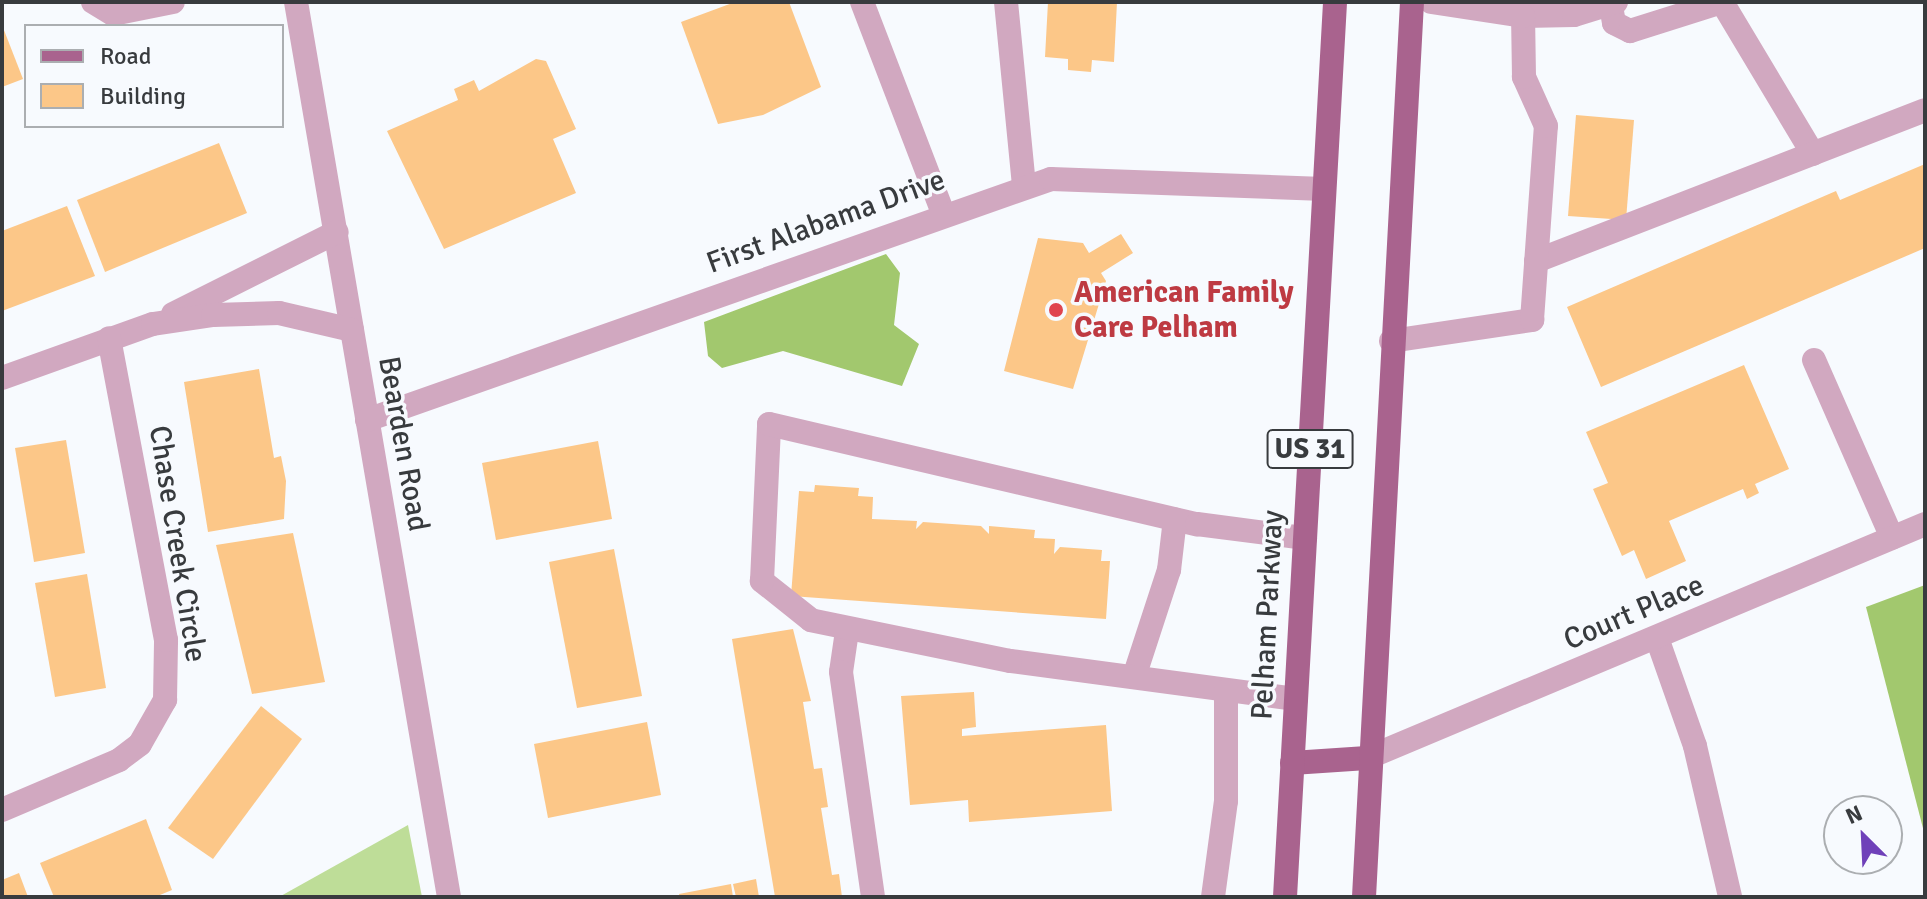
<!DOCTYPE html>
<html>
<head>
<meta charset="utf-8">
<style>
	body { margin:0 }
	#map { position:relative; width:1927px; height:899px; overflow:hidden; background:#f7fafe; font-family:Signika,sans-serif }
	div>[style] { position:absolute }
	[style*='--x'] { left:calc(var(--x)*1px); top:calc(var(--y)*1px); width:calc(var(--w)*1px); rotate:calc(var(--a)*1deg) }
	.green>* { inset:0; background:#bedd98 }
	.forest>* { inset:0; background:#a2c86e }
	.building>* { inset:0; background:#fcc788 }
	.minor>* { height:24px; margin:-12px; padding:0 12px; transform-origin:12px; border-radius:12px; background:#d1a8c0 }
	.major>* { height:24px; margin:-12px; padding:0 12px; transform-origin:12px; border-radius:12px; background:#a9638e }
	.dots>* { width:22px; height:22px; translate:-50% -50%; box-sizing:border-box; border:4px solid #f7fafe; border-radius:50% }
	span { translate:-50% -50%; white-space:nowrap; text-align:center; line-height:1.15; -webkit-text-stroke:7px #f7fafe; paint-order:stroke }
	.shield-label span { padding:2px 6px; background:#f7fafe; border:2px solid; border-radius:6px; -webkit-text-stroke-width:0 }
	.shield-label { font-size:28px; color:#383b3e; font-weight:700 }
	.street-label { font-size:30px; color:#383b3e }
	.health-label { font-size:30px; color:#be3a42; font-weight:700 }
	.left { translate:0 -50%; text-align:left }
	.frame { position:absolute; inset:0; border:4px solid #383b3e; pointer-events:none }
	.legend { position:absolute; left:24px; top:24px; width:260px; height:104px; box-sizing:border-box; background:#f7fafe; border:2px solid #abaeb1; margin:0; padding:10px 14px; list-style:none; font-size:24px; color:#383b3e }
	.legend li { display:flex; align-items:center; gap:16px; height:40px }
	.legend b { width:40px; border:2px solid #abaeb1 }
	.north { position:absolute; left:1823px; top:795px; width:80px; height:80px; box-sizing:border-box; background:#f7fafe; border:2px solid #abaeb1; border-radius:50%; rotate:336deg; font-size:22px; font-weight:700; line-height:32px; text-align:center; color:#383b3e }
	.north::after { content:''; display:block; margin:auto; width:28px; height:36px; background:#6f41b9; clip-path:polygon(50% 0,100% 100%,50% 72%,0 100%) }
</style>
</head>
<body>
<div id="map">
	<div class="green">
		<div style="clip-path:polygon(408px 825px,422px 897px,279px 897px)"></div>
	</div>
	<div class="forest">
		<div style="clip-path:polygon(886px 254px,900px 273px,894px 325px,919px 344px,902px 386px,783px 351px,722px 368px,708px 356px,704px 322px)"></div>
		<div style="clip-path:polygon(1925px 585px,1925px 836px,1866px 607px)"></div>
	</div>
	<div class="building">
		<div style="clip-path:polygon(735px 2px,789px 2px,821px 87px,763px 115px,718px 124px,681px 22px)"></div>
		<div style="clip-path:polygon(1048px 2px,1117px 2px,1114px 62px,1092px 60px,1091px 72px,1068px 70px,1068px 59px,1045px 57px)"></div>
		<div style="clip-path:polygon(2px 25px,23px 79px,2px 87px)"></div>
		<div style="clip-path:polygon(536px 59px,546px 61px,576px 129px,553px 139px,576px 193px,444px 249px,387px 131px,458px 100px,454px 89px,474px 80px,479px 91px)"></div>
		<div style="clip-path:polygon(1576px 115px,1634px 120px,1626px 220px,1568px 216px)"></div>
		<div style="clip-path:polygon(219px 143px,247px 213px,105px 272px,77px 200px)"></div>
		<div style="clip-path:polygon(1925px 164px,1925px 248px,1601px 387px,1567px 307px,1836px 191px,1840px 200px)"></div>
		<div style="clip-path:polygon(67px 206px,95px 276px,2px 311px,2px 231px)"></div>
		<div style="clip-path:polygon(1121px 234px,1133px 253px,1101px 273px,1106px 281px,1073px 389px,1004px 371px,1038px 238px,1083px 243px,1089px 253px)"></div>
		<div style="clip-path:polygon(1744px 365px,1789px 469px,1755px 484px,1759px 493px,1747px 499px,1743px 489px,1669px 521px,1686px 561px,1646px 579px,1634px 550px,1622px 556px,1593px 489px,1608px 483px,1586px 432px)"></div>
		<div style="clip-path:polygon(259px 369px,274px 458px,281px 456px,286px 481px,284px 519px,208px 532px,184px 382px)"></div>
		<div style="clip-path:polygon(66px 440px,85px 553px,34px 562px,15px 448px)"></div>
		<div style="clip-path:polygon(598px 441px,612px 519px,496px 540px,482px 463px)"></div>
		<div style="clip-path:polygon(815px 485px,859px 488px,858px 496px,873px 497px,872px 519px,917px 521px,916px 529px,923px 522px,981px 526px,989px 534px,989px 526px,1035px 530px,1034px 538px,1055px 539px,1054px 554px,1060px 547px,1102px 550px,1101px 561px,1110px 561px,1106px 619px,791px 596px,799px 491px,814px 492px)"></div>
		<div style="clip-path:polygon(293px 533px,325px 682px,252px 694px,216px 545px)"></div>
		<div style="clip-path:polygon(614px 549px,642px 696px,577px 708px,549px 562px)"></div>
		<div style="clip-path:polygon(87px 574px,106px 688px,55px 697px,35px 583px)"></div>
		<div style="clip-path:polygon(793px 629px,811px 701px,803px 702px,814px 769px,822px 768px,828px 807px,821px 808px,832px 875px,839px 874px,842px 897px,775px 897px,732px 639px)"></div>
		<div style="clip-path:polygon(974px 692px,976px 727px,962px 729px,962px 736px,1106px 725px,1112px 811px,969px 822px,968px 800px,910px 805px,901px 696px)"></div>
		<div style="clip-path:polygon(261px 706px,302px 739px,213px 859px,168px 828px)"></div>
		<div style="clip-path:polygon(647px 722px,661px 795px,548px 818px,534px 744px)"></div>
		<div style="clip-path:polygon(146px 819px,172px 890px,155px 897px,54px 897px,40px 863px)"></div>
		<div style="clip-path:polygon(19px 873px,28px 897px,2px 897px,2px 880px)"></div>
		<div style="clip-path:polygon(756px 879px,759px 897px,736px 897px,733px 884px)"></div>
		<div style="clip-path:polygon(731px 884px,733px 897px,680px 897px,679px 894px)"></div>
	</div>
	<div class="minor">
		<div style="--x:93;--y:2;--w:23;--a:31"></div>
		<div style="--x:113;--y:14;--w:61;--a:-11.3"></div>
		<div style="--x:296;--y:2;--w:908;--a:80.3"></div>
		<div style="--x:862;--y:2;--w:226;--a:69"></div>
		<div style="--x:1006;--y:2;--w:185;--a:84.4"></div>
		<div style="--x:1611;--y:6;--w:17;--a:80"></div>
		<div style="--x:1614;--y:23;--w:18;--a:27"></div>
		<div style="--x:1630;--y:31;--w:96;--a:-17.5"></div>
		<div style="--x:1722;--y:2;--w:177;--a:59.1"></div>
		<div style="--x:1523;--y:16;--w:51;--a:-1.1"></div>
		<div style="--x:1574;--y:15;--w:44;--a:-17.2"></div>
		<div style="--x:1536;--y:261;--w:417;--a:-21.2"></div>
		<div style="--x:173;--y:314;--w:183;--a:-26.6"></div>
		<div style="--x:1391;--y:341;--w:143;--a:-8.5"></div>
		<div style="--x:1532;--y:320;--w:195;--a:-85.9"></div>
		<div style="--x:1546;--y:126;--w:54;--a:-114.2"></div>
		<div style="--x:1524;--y:77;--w:61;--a:-90.9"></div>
		<div style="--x:1523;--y:16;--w:93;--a:-171.3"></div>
		<div style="--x:1814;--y:360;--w:194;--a:66.3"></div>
		<div style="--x:2;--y:378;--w:160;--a:-19.7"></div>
		<div style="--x:153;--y:324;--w:61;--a:-8.5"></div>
		<div style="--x:213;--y:315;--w:66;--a:-1.7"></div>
		<div style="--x:279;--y:313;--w:75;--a:13.1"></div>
		<div style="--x:367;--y:420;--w:725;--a:-19.41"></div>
		<div style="--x:1051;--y:179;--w:273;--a:2.1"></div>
		<div style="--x:847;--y:631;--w:41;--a:98.3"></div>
		<div style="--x:841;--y:672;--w:227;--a:81.9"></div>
		<div style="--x:1657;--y:638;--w:114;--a:70.6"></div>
		<div style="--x:1695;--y:746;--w:155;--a:76.9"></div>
		<div style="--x:1134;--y:677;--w:113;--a:-71.9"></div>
		<div style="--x:1169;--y:570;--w:51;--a:-83.3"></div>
		<div style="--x:1296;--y:699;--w:289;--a:-172.4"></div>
		<div style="--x:1010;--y:661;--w:203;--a:-168.4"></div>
		<div style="--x:811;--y:620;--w:63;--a:-141.5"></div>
		<div style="--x:762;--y:581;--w:157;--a:-87.4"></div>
		<div style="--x:769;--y:424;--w:440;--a:13.2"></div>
		<div style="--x:1197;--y:524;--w:109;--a:7.4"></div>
		<div style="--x:1367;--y:758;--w:605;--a:-22.75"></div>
		<div style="--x:2;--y:810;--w:127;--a:-23.1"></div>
		<div style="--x:119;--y:760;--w:26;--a:-37"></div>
		<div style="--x:140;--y:744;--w:51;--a:-60.4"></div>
		<div style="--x:165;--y:700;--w:60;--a:-89"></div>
		<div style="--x:166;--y:640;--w:307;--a:-100.7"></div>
		<div style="--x:1213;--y:897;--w:97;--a:-82.3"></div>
		<div style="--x:1226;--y:801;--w:110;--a:-90"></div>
	</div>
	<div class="major">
		<div style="--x:1292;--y:763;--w:75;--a:-3.8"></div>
		<div style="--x:1285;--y:897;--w:896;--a:-86.8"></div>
		<div style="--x:1364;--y:897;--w:896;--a:-86.93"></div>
	</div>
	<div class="dots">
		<div style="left:1056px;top:310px;background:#e0444e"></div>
	</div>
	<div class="shield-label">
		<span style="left:1310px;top:449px">US 31</span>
	</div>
	<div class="street-label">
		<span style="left:826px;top:222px;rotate:-20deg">First Alabama Drive</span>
		<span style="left:403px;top:444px;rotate:80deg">Bearden Road</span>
		<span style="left:177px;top:544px;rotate:81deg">Chase Creek Circle</span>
		<span style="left:1634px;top:613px;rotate:-23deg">Court Place</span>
		<span style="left:1268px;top:615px;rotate:-87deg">Pelham Parkway</span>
	</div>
	<div class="health-label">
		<span class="left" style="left:1074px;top:310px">American Family<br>Care Pelham</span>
	</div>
	<div class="frame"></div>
	<ul class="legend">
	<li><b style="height:10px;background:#a9638e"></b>Road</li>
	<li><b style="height:22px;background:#fcc788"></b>Building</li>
	</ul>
	<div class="north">N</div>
</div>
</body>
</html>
